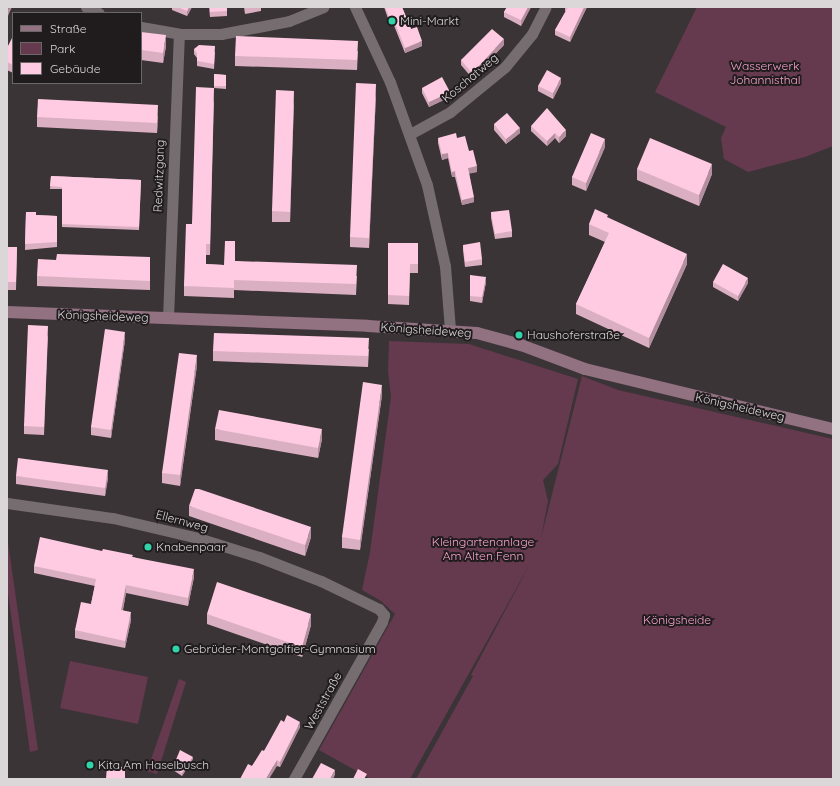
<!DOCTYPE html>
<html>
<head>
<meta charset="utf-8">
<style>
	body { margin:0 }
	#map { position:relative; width:840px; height:786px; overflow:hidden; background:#3b3437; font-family:Quicksand,sans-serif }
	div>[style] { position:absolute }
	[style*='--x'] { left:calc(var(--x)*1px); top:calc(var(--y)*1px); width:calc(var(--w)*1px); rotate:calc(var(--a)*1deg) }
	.green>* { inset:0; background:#65394e }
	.street>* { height:11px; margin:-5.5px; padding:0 5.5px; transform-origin:5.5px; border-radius:5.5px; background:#766d71 }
	.secondary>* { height:12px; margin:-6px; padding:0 6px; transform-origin:6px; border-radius:6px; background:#927181 }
	.wall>* { inset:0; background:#dbafc2 }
	.shaded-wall>* { inset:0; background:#b28e9e }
	.building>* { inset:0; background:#ffcbe2 }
	.dots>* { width:11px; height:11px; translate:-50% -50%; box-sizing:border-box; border:2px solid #201c1e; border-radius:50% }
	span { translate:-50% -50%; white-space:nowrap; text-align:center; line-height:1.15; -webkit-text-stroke:4px #201c1e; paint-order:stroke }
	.poi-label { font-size:12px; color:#dbd6d8 }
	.left { translate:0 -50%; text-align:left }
	.park-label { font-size:12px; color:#f9a3cc }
	.street-label { font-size:12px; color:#dbd6d8 }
	.frame { position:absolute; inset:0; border:8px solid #dbd6d8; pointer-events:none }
	.legend { position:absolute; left:12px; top:12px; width:130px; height:72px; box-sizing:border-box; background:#201c1e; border:1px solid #6b6668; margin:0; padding:5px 7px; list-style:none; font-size:12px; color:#dbd6d8 }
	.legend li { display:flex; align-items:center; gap:8px; height:20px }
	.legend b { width:20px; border:1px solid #6b6668 }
</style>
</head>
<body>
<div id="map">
	<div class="green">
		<div style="clip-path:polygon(697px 7px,833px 7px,833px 146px,805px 157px,748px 172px,724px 159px,721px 138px,726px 127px,655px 92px)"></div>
		<div style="clip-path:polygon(389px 341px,469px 344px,578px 379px,558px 464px,543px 480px,548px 501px,541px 538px,582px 376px,618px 390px,833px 439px,833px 779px,416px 779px,473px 676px,471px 675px,531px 562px,410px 779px,371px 779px,319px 750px,395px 614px,381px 601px,362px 590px,370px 552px,391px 397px,388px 371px)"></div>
		<div style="clip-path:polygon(7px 536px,38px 750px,30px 752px,7px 586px)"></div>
		<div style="clip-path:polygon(70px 661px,148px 677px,138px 724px,60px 708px)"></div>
		<div style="clip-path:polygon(179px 679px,186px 682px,157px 774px,147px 771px)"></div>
	</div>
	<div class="street">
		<div style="--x:86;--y:7;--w:14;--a:25"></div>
		<div style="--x:355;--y:7;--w:83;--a:65"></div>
		<div style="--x:390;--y:82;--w:109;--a:70.2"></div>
		<div style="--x:427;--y:185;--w:83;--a:77.5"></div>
		<div style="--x:445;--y:266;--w:64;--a:85.5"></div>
		<div style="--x:141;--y:27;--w:39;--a:10"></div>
		<div style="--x:179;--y:34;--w:42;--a:0"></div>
		<div style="--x:221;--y:34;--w:69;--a:-10.8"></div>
		<div style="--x:289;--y:21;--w:37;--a:-22"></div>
		<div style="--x:410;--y:134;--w:46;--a:-28.8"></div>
		<div style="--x:450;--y:112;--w:71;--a:-39.3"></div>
		<div style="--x:505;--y:67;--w:43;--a:-50.7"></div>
		<div style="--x:532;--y:34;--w:30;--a:-63"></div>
		<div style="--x:168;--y:318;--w:284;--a:-87.8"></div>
		<div style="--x:7;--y:503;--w:107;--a:8.1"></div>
		<div style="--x:113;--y:518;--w:87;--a:13.2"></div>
		<div style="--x:198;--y:538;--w:64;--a:17.3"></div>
		<div style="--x:259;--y:557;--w:66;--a:21.2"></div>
		<div style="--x:321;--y:581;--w:64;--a:25.8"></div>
		<div style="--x:379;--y:609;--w:8;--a:50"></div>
		<div style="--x:384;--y:615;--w:7;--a:106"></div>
		<div style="--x:382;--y:622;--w:180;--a:119.3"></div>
	</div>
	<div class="secondary">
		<div style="--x:7;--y:312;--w:361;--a:2.2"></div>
		<div style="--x:368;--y:326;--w:109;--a:3.7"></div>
		<div style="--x:477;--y:333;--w:46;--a:15.3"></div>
		<div style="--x:521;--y:345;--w:68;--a:20.6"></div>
		<div style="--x:585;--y:369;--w:255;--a:13.6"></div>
	</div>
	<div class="wall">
		<div style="clip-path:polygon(172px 7px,192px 7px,187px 16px,172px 10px)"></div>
		<div style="clip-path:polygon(209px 7px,227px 7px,227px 16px,210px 17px)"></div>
		<div style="clip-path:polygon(244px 7px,261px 7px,261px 11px,245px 14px)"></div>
		<div style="clip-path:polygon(384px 7px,402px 7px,411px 29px,422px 46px,405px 53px,393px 23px,390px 24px)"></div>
		<div style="clip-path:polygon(507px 7px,531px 7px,521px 26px,504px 17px,504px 12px)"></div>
		<div style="clip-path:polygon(565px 7px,587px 7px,570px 42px,555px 35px,555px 30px,566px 11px,565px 11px)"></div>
		<div style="clip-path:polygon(141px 32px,166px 46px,163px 63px,141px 60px)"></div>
		<div style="clip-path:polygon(13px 39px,13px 73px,7px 70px,7px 48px)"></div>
		<div style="clip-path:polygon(504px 45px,472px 78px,461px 65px,461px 60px)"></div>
		<div style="clip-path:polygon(194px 49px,215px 52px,214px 69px,197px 66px,197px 58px,194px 54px)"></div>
		<div style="clip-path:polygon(358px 51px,357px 70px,235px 66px,235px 56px)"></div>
		<div style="clip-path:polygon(214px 74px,226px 75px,226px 89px,214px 88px)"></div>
		<div style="clip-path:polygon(561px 83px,553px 99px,538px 91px,538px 86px)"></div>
		<div style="clip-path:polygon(422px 88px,450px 97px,429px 107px,422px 93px)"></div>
		<div style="clip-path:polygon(376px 94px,369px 248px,350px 247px,350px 237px)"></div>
		<div style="clip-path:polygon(214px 98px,210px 255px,206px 255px,206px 264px,224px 265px,235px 261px,357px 276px,356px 295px,234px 290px,234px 298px,184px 296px,184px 286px,192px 224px)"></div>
		<div style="clip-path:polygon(294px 101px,290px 222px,272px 222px,272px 211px)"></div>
		<div style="clip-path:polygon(158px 116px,157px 133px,37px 127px,37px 117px)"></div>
		<div style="clip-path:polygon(494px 124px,520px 133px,506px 144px,494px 130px)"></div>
		<div style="clip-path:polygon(531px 126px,566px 136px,559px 143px,555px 138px,547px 146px,531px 131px)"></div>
		<div style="clip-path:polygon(438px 138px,457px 138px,469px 151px,477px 172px,469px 173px,474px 202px,462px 205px,455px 177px,452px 177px,448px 158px,442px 160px,438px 143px)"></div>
		<div style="clip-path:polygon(605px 147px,586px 191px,572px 185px,572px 177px)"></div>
		<div style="clip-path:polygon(637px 169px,712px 174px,699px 206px,637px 180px)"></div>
		<div style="clip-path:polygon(51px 176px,141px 180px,139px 230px,62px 227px,62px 189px,50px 189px)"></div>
		<div style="clip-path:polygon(26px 212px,36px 215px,57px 216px,57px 247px,25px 250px)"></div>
		<div style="clip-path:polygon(491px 212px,512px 231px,512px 237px,495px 239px,491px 218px)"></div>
		<div style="clip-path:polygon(608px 218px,687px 264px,649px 348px,576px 314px,576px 304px,605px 242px,589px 235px,589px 224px)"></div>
		<div style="clip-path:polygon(388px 243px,418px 243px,418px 273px,410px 273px,409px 305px,388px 304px)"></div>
		<div style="clip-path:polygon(463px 245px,482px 259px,482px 265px,465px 267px,463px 250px)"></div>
		<div style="clip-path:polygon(7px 247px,17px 247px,16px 290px,7px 290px)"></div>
		<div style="clip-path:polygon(150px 267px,150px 290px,37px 286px,37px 276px)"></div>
		<div style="clip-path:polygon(470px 275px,486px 282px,482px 303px,470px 301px)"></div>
		<div style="clip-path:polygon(713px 282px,748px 283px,738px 301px,713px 287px)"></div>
		<div style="clip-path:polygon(48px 334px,44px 435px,24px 434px,24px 426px)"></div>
		<div style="clip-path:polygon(125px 340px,111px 438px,91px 435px,91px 427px)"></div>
		<div style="clip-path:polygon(369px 349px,368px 367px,213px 361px,213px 351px)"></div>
		<div style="clip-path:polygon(197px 365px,180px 486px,162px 483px,162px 473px)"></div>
		<div style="clip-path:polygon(382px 395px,360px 550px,342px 548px,342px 537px)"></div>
		<div style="clip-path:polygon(215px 429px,322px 439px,318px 458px,215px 440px)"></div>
		<div style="clip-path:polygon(16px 476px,108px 478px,105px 496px,16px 484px)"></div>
		<div style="clip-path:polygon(189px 506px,311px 537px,305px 556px,189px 516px)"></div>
		<div style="clip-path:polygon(102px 551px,133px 557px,194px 577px,188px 606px,126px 593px,123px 610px,131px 620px,125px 648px,75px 638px,75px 630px,91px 604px,95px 586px,34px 573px,34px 566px)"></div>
		<div style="clip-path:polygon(207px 614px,311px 625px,302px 657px,207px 624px)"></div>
		<div style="clip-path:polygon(284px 722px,300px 727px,280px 767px,277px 766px,252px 766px,264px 751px)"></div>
		<div style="clip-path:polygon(193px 759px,182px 776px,173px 770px,173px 767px)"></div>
	</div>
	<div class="shaded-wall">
		<div style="clip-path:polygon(9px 7px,12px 7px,7px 18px,7px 11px)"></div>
		<div style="clip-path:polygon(189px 7px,192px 7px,187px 16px,187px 11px)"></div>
		<div style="clip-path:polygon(528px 7px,531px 7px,521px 26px,521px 20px)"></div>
		<div style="clip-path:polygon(584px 7px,587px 7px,570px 42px,570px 37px)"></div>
		<div style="clip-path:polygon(393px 18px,393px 23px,390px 24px,390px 19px)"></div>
		<div style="clip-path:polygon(166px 35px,166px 46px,163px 63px,163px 53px)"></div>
		<div style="clip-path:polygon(504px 39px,504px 45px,472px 78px,472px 73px)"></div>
		<div style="clip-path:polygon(422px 41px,422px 46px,405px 53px,405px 48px)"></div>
		<div style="clip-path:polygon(561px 78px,561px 83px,553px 99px,553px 93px)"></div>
		<div style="clip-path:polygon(376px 84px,376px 94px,369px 248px,369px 238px)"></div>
		<div style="clip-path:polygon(294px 91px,294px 101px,290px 222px,290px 212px)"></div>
		<div style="clip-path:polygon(450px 92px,450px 97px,429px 107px,429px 102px)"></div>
		<div style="clip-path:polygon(158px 105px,158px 116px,157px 133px,157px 123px)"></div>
		<div style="clip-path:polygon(520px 128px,520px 133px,506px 144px,506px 139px)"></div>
		<div style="clip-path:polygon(566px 130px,566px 136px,559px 143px,559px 137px)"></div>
		<div style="clip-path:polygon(555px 133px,555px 138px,547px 146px,547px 141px)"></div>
		<div style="clip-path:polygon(605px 139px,605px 147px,586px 191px,586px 183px)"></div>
		<div style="clip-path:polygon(448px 153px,448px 158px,442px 160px,442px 154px)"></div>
		<div style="clip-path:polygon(712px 164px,712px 174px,699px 206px,699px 195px)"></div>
		<div style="clip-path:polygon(477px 166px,477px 172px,468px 174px,468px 168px)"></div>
		<div style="clip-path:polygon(455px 171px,455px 177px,452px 177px,452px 172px)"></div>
		<div style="clip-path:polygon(474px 197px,474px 202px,462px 205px,462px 200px)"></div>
		<div style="clip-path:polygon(687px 254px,687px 264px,649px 348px,649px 338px)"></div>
		<div style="clip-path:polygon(486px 277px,486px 282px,482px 303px,482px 297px)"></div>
		<div style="clip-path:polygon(748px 278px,748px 283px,738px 301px,738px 296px)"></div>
		<div style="clip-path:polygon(125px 332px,125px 340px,111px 438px,111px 430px)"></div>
		<div style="clip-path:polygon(197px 355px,197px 365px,180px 486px,180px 475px)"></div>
		<div style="clip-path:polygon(382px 385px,382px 395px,360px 550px,360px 540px)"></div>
		<div style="clip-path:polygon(322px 429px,322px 439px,318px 458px,318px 448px)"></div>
		<div style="clip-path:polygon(108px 470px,108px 478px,105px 496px,105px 488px)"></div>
		<div style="clip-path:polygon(311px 527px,311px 537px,305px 556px,305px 545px)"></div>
		<div style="clip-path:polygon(194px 569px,194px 577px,188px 606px,188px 598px)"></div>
		<div style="clip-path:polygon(126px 585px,126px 593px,121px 618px,121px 610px)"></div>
		<div style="clip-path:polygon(131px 612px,131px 620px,125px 648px,125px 641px)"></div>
		<div style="clip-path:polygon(311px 614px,311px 625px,302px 657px,302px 647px)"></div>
		<div style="clip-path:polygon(300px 722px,300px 727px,280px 767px,280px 762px)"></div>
		<div style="clip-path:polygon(193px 757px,193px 759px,182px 776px,182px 773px)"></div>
		<div style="clip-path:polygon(277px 760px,277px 766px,269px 779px,266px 779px)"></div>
		<div style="clip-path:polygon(335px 770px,335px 775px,333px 779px,330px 779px)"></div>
	</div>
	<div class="building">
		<div style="clip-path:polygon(178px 7px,189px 7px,187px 11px)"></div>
		<div style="clip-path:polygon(210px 7px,227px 7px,227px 11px,210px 12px)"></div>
		<div style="clip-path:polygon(245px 7px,255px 7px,245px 8px)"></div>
		<div style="clip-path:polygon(385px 7px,402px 7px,411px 29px,417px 27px,422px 41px,405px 48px,393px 18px,390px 19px)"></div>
		<div style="clip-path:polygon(507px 7px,528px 7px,521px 20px,504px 12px)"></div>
		<div style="clip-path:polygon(568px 7px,584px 7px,570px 37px,555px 30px)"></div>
		<div style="clip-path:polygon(492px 29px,504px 39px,472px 73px,461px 60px)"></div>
		<div style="clip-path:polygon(141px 32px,166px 35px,163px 53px,141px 50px)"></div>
		<div style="clip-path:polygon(236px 36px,358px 41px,357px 60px,235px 56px)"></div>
		<div style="clip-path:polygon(12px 38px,13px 39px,13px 65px,7px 62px,7px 48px)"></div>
		<div style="clip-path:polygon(199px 45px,215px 46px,214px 64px,197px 61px,197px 53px,194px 49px)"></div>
		<div style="clip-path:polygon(547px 70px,561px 78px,553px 93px,538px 86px)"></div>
		<div style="clip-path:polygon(214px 74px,226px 75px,226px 86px,214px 86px)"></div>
		<div style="clip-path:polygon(442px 77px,450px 92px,429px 102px,422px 88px)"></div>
		<div style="clip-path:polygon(356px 83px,376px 84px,369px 238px,350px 237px)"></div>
		<div style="clip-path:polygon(196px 87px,214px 88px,210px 244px,206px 244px,206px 264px,224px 265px,225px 241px,235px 241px,235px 261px,357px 265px,356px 284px,234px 280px,234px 288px,184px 286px,186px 224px,192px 224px)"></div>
		<div style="clip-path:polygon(276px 90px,294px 91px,290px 212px,272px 211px)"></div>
		<div style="clip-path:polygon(38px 99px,158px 105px,157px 123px,37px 117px)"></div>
		<div style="clip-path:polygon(547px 108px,566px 130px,559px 137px,555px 133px,547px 141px,531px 126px)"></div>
		<div style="clip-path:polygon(507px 113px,520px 128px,506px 139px,494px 124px)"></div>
		<div style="clip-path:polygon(456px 133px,457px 138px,465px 136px,469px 151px,473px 150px,477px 166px,468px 168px,474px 197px,462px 200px,455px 171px,452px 172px,448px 153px,442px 154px,438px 138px)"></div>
		<div style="clip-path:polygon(591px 133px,605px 139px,586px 183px,572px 177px)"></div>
		<div style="clip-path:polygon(650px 138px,712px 164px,699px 195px,637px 169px)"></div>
		<div style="clip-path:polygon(51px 176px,141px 180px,139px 227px,62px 224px,62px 187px,50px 186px)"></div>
		<div style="clip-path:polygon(595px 209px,608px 215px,607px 217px,687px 254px,649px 338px,576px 304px,609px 233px,589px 224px)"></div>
		<div style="clip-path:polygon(509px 210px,512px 231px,495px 234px,491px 212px)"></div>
		<div style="clip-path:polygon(26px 212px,36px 212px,36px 215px,57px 216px,57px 242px,25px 244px)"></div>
		<div style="clip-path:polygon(480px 242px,482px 259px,465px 262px,463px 245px)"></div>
		<div style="clip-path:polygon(388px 243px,418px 243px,418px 264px,410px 264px,409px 296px,388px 295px)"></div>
		<div style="clip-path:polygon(7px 247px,17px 247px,16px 282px,7px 282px)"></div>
		<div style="clip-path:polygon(57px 254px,150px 257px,150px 281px,37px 276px,38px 259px,56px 260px)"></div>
		<div style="clip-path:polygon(723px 264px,748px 278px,738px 296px,713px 282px)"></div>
		<div style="clip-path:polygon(470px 275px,486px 277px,482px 297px,470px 296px)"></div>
		<div style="clip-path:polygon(28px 325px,48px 326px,44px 427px,24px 426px)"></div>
		<div style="clip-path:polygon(105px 329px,125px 332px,111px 430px,91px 427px)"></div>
		<div style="clip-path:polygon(214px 333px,369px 338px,368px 356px,213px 351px)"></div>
		<div style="clip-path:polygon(179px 353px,197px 355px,180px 475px,162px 473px)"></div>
		<div style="clip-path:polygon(363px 382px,382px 385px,360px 540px,342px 537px)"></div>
		<div style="clip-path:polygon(219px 410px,322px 429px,318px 448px,215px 429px)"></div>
		<div style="clip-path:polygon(18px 458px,108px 470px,105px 488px,16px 476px)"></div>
		<div style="clip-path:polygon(195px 489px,199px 489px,311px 527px,305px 545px,189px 506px)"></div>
		<div style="clip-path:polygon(40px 537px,102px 551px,103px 549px,133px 555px,132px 557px,194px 569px,188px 598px,126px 585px,121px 610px,131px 612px,125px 641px,75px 630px,81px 602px,91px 604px,96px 579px,34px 566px)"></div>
		<div style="clip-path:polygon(217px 582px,311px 614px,302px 647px,207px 614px)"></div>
		<div style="clip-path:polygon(287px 715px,300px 722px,280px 762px,277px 760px,266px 779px,240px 779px,248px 764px,252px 766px,262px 750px,264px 751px,281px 720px,284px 722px)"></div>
		<div style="clip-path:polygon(180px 750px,193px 757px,182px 773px,173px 767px)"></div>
		<div style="clip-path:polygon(321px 763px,335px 770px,330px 779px,312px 779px)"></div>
		<div style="clip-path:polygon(107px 766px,125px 767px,125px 779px,106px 779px)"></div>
		<div style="clip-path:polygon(358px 769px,367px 774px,364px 779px,353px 779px)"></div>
	</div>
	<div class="dots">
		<div style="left:392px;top:21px;background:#31d4a9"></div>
		<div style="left:519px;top:335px;background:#31d4a9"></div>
		<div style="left:148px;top:547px;background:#31d4a9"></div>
		<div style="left:176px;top:649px;background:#31d4a9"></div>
		<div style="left:90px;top:765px;background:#31d4a9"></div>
	</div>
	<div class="poi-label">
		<span class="left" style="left:400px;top:21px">Mini-Markt</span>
		<span class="left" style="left:527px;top:335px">Haushoferstraße</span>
		<span class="left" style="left:156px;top:547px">Knabenpaar</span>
		<span class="left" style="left:184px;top:649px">Gebrüder-Montgolfier-Gymnasium</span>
		<span class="left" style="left:98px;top:765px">Kita Am Haselbusch</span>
	</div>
	<div class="park-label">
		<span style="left:765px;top:73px">Wasserwerk<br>Johannisthal</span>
		<span style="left:483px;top:549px">Kleingartenanlage<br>Am Alten Fenn</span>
		<span style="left:677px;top:620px">Königsheide</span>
	</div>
	<div class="street-label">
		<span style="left:470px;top:78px;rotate:-40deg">Koschatweg</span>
		<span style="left:159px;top:176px;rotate:-88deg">Redwitzgang</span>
		<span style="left:103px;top:316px;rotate:2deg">Königsheideweg</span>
		<span style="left:426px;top:330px;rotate:4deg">Königsheideweg</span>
		<span style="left:740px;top:407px;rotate:13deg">Königsheideweg</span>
		<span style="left:182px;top:521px;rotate:15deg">Ellernweg</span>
		<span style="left:323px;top:701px;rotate:-61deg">Weststraße</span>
	</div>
	<div class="frame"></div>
	<ul class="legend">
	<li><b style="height:5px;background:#927181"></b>Straße</li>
	<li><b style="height:11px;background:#65394e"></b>Park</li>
	<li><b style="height:11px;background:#ffcbe2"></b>Gebäude</li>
	</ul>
</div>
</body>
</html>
